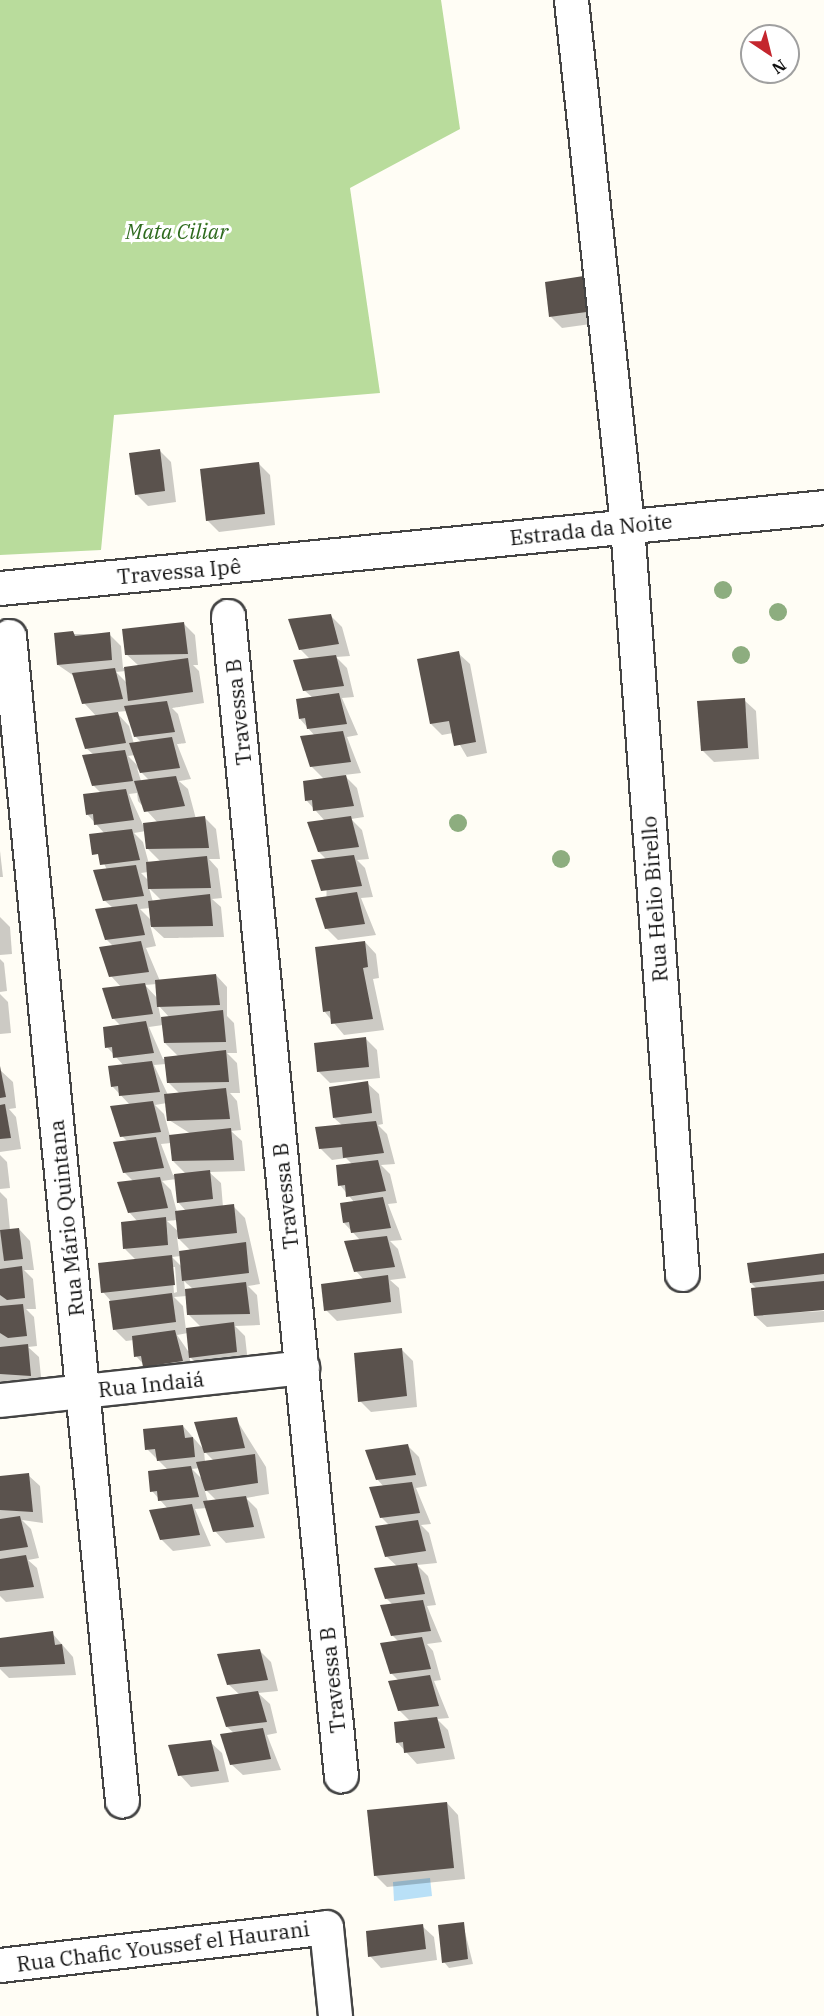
<!DOCTYPE html>
<html>
<head>
<meta charset="utf-8">
<style>
	body { margin:0 }
	#map { position:relative; width:824px; height:2016px; overflow:hidden; background:#fffdf5; font-family:"IBM Plex Serif",serif }
	div>[style] { position:absolute }
	[style*='--x'] { left:calc(var(--x)*1px); top:calc(var(--y)*1px); width:calc(var(--w)*1px); rotate:calc(var(--a)*1deg) }
	.forest>* { inset:0; background:#b9dc9c }
	.water>* { inset:0; background:#b9e0f7 }
	.shadow>* { inset:0; background:#0003 }
	.building>* { inset:0; background:#5a524d }
	.roads { filter:drop-shadow(2px 0 #444) drop-shadow(-2px 0 #444) drop-shadow(0 2px #444) drop-shadow(0 -2px #444) }
	.street>* { height:33px; margin:-16.5px; padding:0 16.5px; transform-origin:16.5px; border-radius:16.5px; background:#fff }
	.trees>* { width:18px; height:18px; margin:-9px; border-radius:50%; background:#8dad7f }
	span { translate:-50% -50%; white-space:nowrap; text-align:center; line-height:1.15; -webkit-text-stroke:6px #fff; paint-order:stroke }
	.park-label { font-size:21px; color:#2f6b1f; font-style:italic }
	.street-label { font-size:21px; color:#111 }
	.north { position:absolute; left:740px; top:24px; width:60px; height:60px; box-sizing:border-box; background:#fff; border:2px solid #a0a0a0; border-radius:50%; rotate:145deg; font-size:16px; font-weight:700; line-height:24px; text-align:center; color:#111 }
	.north::after { content:''; display:block; margin:auto; width:21px; height:27px; background:#c4262e; clip-path:polygon(50% 0,100% 100%,50% 72%,0 100%) }
</style>
</head>
<body>
<div id="map">
	<div class="forest">
		<div style="clip-path:polygon(0 0,441px 0,460px 129px,350px 188px,380px 393px,114px 415px,101px 550px,0 555px)"></div>
	</div>
	<div class="water">
		<div style="clip-path:polygon(430px 1878px,432px 1896px,394px 1901px,393px 1882px)"></div>
	</div>
	<div class="shadow">
		<div style="clip-path:polygon(589px 277px,605px 322px,562px 328px,551px 317px)"></div>
		<div style="clip-path:polygon(159px 450px,171px 462px,176px 502px,148px 506px,136px 494px)"></div>
		<div style="clip-path:polygon(259px 464px,270px 475px,275px 525px,219px 532px,207px 520px)"></div>
		<div style="clip-path:polygon(330px 615px,342px 627px,350px 656px,336px 657px,347px 668px,354px 697px,342px 698px,358px 735px,347px 737px,361px 773px,344px 775px,357px 788px,364px 817px,351px 819px,362px 830px,369px 859px,357px 860px,365px 868px,373px 897px,361px 898px,376px 935px,338px 940px,326px 928px,327px 860px,319px 852px,325px 821px,307px 801px,305px 782px,324px 779px,311px 766px,315px 736px,300px 719px,313px 698px,304px 690px,310px 659px,300px 649px)"></div>
		<div style="clip-path:polygon(evenodd,184px 624px,195px 635px,198px 665px,193px 665px,199px 671px,204px 703px,172px 708px,178px 714px,186px 743px,177px 744px,191px 779px,179px 781px,188px 789px,196px 819px,205px 818px,216px 829px,220px 859px,209px 859px,218px 869px,222px 898px,212px 899px,221px 907px,224px 937px,164px 938px,150px 925px,156px 946px,146px 948px,160px 981px,216px 975px,227px 987px,227px 1016px,234px 1023px,237px 1053px,227px 1053px,237px 1063px,240px 1093px,230px 1093px,237px 1101px,241px 1130px,231px 1131px,242px 1141px,245px 1171px,209px 1172px,221px 1183px,223px 1207px,233px 1206px,245px 1218px,260px 1284px,248px 1286px,257px 1295px,260px 1325px,235px 1326px,245px 1336px,248px 1363px,202px 1369px,189px 1356px,193px 1372px,155px 1377px,136px 1356px,134px 1340px,126px 1341px,114px 1329px,110px 1300px,103px 1292px,136px 1260px,125px 1249px,138px 1222px,129px 1212px,134px 1182px,124px 1172px,128px 1142px,122px 1136px,130px 1105px,112px 1086px,124px 1066px,107px 1047px,121px 1026px,113px 1018px,121px 987px,111px 976px,113px 946px,106px 939px,113px 908px,104px 900px,107px 870px,91px 835px,105px 834px,87px 814px,102px 794px,93px 785px,94px 755px,86px 748px,97px 717px,84px 703px,74px 676px,58px 665px,56px 634px,109px 634px,121px 646px,123px 668px,139px 666px,126px 654px,184px 624px,126px 671px,127px 683px,116px 672px,126px 671px,184px 624px,127px 711px,135px 736px,142px 743px,134px 744px,129px 726px,116px 712px,127px 711px,184px 624px,135px 755px,139px 767px,128px 756px,135px 755px,184px 624px,137px 768px,149px 780px,141px 781px,137px 768px,184px 624px,137px 793px,138px 801px,158px 823px,143px 825px,129px 794px,137px 793px,184px 624px,146px 831px,148px 849px,161px 862px,149px 864px,143px 842px,134px 833px,146px 831px,184px 624px,148px 872px,149px 881px,141px 873px,148px 872px,184px 624px,149px 888px,162px 901px,153px 902px,149px 888px,184px 624px,150px 908px,151px 920px,140px 909px,150px 908px,184px 624px,157px 984px,158px 999px,145px 985px,157px 984px,184px 624px,158px 1005px,170px 1018px,161px 1019px,158px 1005px,184px 624px,163px 1025px,165px 1043px,179px 1057px,163px 1059px,149px 1027px,163px 1025px,184px 624px,166px 1064px,168px 1082px,180px 1094px,168px 1095px,154px 1065px,166px 1064px,184px 624px,167px 1103px,169px 1120px,191px 1134px,170px 1136px,164px 1114px,155px 1105px,167px 1103px,184px 624px,171px 1143px,173px 1161px,186px 1174px,173px 1175px,161px 1144px,171px 1143px,184px 624px,176px 1179px,178px 1202px,186px 1211px,177px 1212px,171px 1190px,162px 1181px,176px 1179px,184px 624px,177px 1220px,179px 1232px,167px 1221px,177px 1220px,184px 624px,177px 1237px,191px 1251px,179px 1252px,177px 1237px,184px 624px,181px 1256px,182px 1267px,172px 1257px,181px 1256px,184px 624px,172px 1267px,175px 1267px,177px 1292px,174px 1293px,172px 1267px,184px 624px,184px 1281px,193px 1289px,185px 1290px,184px 1281px,184px 624px,187px 1296px,189px 1315px,202px 1328px,186px 1330px,183px 1306px,174px 1297px,187px 1296px,184px 624px,188px 1333px,190px 1351px,188px 1351px,177px 1335px,188px 1333px)"></div>
		<div style="clip-path:polygon(458px 653px,470px 664px,487px 753px,467px 757px,453px 733px,442px 735px,431px 724px)"></div>
		<div style="clip-path:polygon(744px 700px,756px 711px,759px 759px,714px 762px,702px 750px)"></div>
		<div style="clip-path:polygon(0 851px,3px 877px,0 877px)"></div>
		<div style="clip-path:polygon(0 917px,10px 927px,12px 954px,0 955px)"></div>
		<div style="clip-path:polygon(365px 942px,376px 954px,379px 978px,373px 979px,384px 1030px,344px 1035px,324px 1011px)"></div>
		<div style="clip-path:polygon(0 959px,4px 963px,7px 991px,0 992px)"></div>
		<div style="clip-path:polygon(0 994px,8px 1002px,11px 1033px,0 1034px)"></div>
		<div style="clip-path:polygon(365px 1038px,377px 1050px,380px 1078px,330px 1083px,318px 1071px)"></div>
		<div style="clip-path:polygon(0 1070px,13px 1082px,16px 1108px,9px 1109px,16px 1117px,21px 1149px,0 1152px)"></div>
		<div style="clip-path:polygon(367px 1083px,379px 1094px,383px 1124px,378px 1125px,387px 1134px,395px 1164px,381px 1165px,390px 1174px,397px 1203px,388px 1204px,402px 1240px,390px 1241px,398px 1249px,406px 1278px,390px 1280px,399px 1288px,402px 1313px,337px 1321px,326px 1310px,364px 1280px,356px 1271px,360px 1240px,344px 1223px,354px 1202px,340px 1185px,353px 1165px,346px 1158px,332px 1160px,320px 1148px,343px 1126px,334px 1118px)"></div>
		<div style="clip-path:polygon(0 1155px,7px 1162px,10px 1188px,0 1189px)"></div>
		<div style="clip-path:polygon(0 1192px,7px 1199px,10px 1230px,19px 1229px,30px 1241px,34px 1270px,24px 1270px,33px 1279px,36px 1309px,26px 1309px,34px 1317px,37px 1346px,28px 1347px,39px 1357px,42px 1387px,0 1388px)"></div>
		<div style="clip-path:polygon(824px 1255px,824px 1308px,763px 1314px,824px 1311px,824px 1322px,767px 1327px,755px 1316px,757px 1289px,751px 1283px)"></div>
		<div style="clip-path:polygon(401px 1349px,413px 1361px,417px 1407px,371px 1412px,360px 1401px)"></div>
		<div style="clip-path:polygon(evenodd,236px 1419px,266px 1467px,269px 1494px,246px 1498px,257px 1509px,265px 1538px,226px 1543px,215px 1531px,207px 1508px,195px 1509px,211px 1546px,173px 1551px,161px 1539px,168px 1509px,152px 1491px,168px 1470px,147px 1449px,183px 1426px,205px 1451px,236px 1419px,204px 1451px,214px 1461px,205px 1462px,204px 1451px,236px 1419px,200px 1468px,203px 1480px,192px 1469px,200px 1468px,236px 1419px,204px 1488px,217px 1501px,208px 1502px,204px 1488px)"></div>
		<div style="clip-path:polygon(408px 1446px,419px 1457px,427px 1486px,416px 1488px,431px 1524px,421px 1525px,429px 1533px,437px 1563px,417px 1565px,428px 1576px,436px 1605px,427px 1606px,442px 1642px,427px 1644px,433px 1651px,441px 1680px,434px 1681px,449px 1718px,437px 1719px,448px 1730px,455px 1759px,417px 1764px,397px 1742px,410px 1721px,399px 1710px,399px 1681px,391px 1673px,399px 1642px,392px 1635px,393px 1605px,386px 1598px,398px 1567px,386px 1556px,389px 1525px,381px 1517px,384px 1487px,377px 1479px)"></div>
		<div style="clip-path:polygon(28px 1475px,40px 1486px,43px 1523px,22px 1520px,31px 1529px,39px 1558px,28px 1560px,37px 1568px,44px 1598px,6px 1602px,0 1596px,0 1478px)"></div>
		<div style="clip-path:polygon(52px 1633px,73px 1657px,76px 1675px,9px 1678px,0 1669px,0 1639px)"></div>
		<div style="clip-path:polygon(259px 1650px,271px 1662px,278px 1691px,258px 1693px,270px 1704px,277px 1733px,267px 1735px,281px 1770px,243px 1775px,231px 1764px,234px 1733px,227px 1727px,240px 1695px,228px 1684px)"></div>
		<div style="clip-path:polygon(210px 1742px,222px 1753px,229px 1782px,191px 1787px,180px 1775px)"></div>
		<div style="clip-path:polygon(447px 1803px,458px 1815px,465px 1879px,387px 1887px,375px 1875px)"></div>
		<div style="clip-path:polygon(463px 1924px,473px 1964px,449px 1968px,444px 1962px)"></div>
		<div style="clip-path:polygon(422px 1926px,434px 1937px,437px 1960px,381px 1968px,370px 1956px)"></div>
	</div>
	<div class="building">
		<div style="clip-path:polygon(590px 275px,594px 311px,549px 317px,545px 282px)"></div>
		<div style="clip-path:polygon(160px 449px,165px 491px,135px 495px,129px 453px)"></div>
		<div style="clip-path:polygon(259px 462px,265px 514px,206px 521px,200px 469px)"></div>
		<div style="clip-path:polygon(331px 614px,339px 644px,299px 650px,288px 619px)"></div>
		<div style="clip-path:polygon(184px 622px,188px 654px,125px 655px,122px 629px)"></div>
		<div style="clip-path:polygon(73px 631px,75px 636px,110px 632px,112px 660px,57px 665px,54px 633px)"></div>
		<div style="clip-path:polygon(459px 651px,476px 742px,454px 746px,449px 721px,430px 724px,417px 659px)"></div>
		<div style="clip-path:polygon(336px 655px,344px 686px,303px 691px,293px 660px)"></div>
		<div style="clip-path:polygon(188px 658px,193px 692px,128px 701px,124px 667px)"></div>
		<div style="clip-path:polygon(115px 668px,123px 699px,82px 704px,72px 673px)"></div>
		<div style="clip-path:polygon(339px 693px,347px 724px,307px 729px,305px 718px,299px 719px,296px 699px)"></div>
		<div style="clip-path:polygon(745px 698px,748px 748px,701px 751px,697px 701px)"></div>
		<div style="clip-path:polygon(167px 701px,175px 732px,134px 737px,124px 706px)"></div>
		<div style="clip-path:polygon(118px 712px,126px 743px,85px 749px,75px 718px)"></div>
		<div style="clip-path:polygon(343px 731px,351px 762px,310px 767px,300px 736px)"></div>
		<div style="clip-path:polygon(172px 737px,180px 768px,140px 773px,129px 743px)"></div>
		<div style="clip-path:polygon(125px 750px,133px 781px,92px 786px,82px 755px)"></div>
		<div style="clip-path:polygon(346px 775px,354px 806px,313px 811px,312px 800px,305px 801px,303px 781px)"></div>
		<div style="clip-path:polygon(176px 776px,185px 806px,144px 812px,134px 781px)"></div>
		<div style="clip-path:polygon(126px 789px,134px 820px,94px 825px,93px 814px,86px 815px,83px 794px)"></div>
		<div style="clip-path:polygon(205px 816px,209px 848px,146px 849px,143px 823px)"></div>
		<div style="clip-path:polygon(351px 816px,359px 847px,318px 852px,307px 822px)"></div>
		<div style="clip-path:polygon(132px 829px,140px 860px,100px 865px,98px 854px,92px 855px,89px 834px)"></div>
		<div style="clip-path:polygon(354px 855px,362px 886px,321px 891px,311px 860px)"></div>
		<div style="clip-path:polygon(207px 856px,211px 888px,148px 889px,146px 862px)"></div>
		<div style="clip-path:polygon(136px 865px,144px 896px,103px 901px,93px 870px)"></div>
		<div style="clip-path:polygon(357px 892px,365px 924px,325px 929px,315px 898px)"></div>
		<div style="clip-path:polygon(210px 894px,213px 926px,151px 927px,148px 901px)"></div>
		<div style="clip-path:polygon(137px 904px,145px 935px,105px 940px,95px 909px)"></div>
		<div style="clip-path:polygon(141px 941px,149px 972px,109px 977px,99px 947px)"></div>
		<div style="clip-path:polygon(365px 941px,368px 967px,363px 968px,373px 1019px,331px 1024px,330px 1011px,323px 1012px,315px 947px)"></div>
		<div style="clip-path:polygon(216px 974px,220px 1005px,157px 1007px,155px 980px)"></div>
		<div style="clip-path:polygon(145px 983px,153px 1014px,112px 1019px,102px 988px)"></div>
		<div style="clip-path:polygon(223px 1010px,226px 1042px,164px 1043px,161px 1017px)"></div>
		<div style="clip-path:polygon(146px 1021px,154px 1053px,113px 1058px,112px 1047px,105px 1048px,103px 1027px)"></div>
		<div style="clip-path:polygon(366px 1037px,369px 1067px,317px 1072px,314px 1043px)"></div>
		<div style="clip-path:polygon(226px 1050px,229px 1082px,167px 1083px,164px 1057px)"></div>
		<div style="clip-path:polygon(152px 1061px,160px 1092px,119px 1096px,118px 1086px,111px 1087px,108px 1066px)"></div>
		<div style="clip-path:polygon(0 1066px,6px 1097px,0 1098px)"></div>
		<div style="clip-path:polygon(368px 1081px,372px 1113px,333px 1118px,329px 1087px)"></div>
		<div style="clip-path:polygon(226px 1088px,230px 1119px,167px 1121px,164px 1094px)"></div>
		<div style="clip-path:polygon(153px 1101px,161px 1132px,120px 1137px,110px 1106px)"></div>
		<div style="clip-path:polygon(5px 1104px,11px 1138px,0 1139px,0 1105px)"></div>
		<div style="clip-path:polygon(376px 1121px,384px 1153px,343px 1158px,342px 1147px,319px 1149px,315px 1127px)"></div>
		<div style="clip-path:polygon(231px 1128px,234px 1160px,172px 1161px,169px 1135px)"></div>
		<div style="clip-path:polygon(156px 1137px,164px 1168px,123px 1173px,113px 1142px)"></div>
		<div style="clip-path:polygon(378px 1160px,386px 1191px,346px 1197px,345px 1185px,338px 1186px,336px 1165px)"></div>
		<div style="clip-path:polygon(210px 1170px,213px 1199px,177px 1203px,174px 1174px)"></div>
		<div style="clip-path:polygon(160px 1177px,168px 1208px,128px 1213px,117px 1182px)"></div>
		<div style="clip-path:polygon(383px 1197px,391px 1228px,351px 1233px,349px 1222px,343px 1223px,340px 1203px)"></div>
		<div style="clip-path:polygon(234px 1204px,237px 1233px,178px 1239px,175px 1211px)"></div>
		<div style="clip-path:polygon(166px 1217px,168px 1245px,123px 1249px,121px 1222px)"></div>
		<div style="clip-path:polygon(19px 1228px,23px 1259px,4px 1261px,0 1230px)"></div>
		<div style="clip-path:polygon(387px 1236px,395px 1267px,354px 1272px,344px 1241px)"></div>
		<div style="clip-path:polygon(246px 1242px,249px 1273px,182px 1281px,179px 1251px)"></div>
		<div style="clip-path:polygon(824px 1253px,824px 1274px,750px 1283px,747px 1263px)"></div>
		<div style="clip-path:polygon(172px 1255px,175px 1285px,101px 1293px,98px 1263px)"></div>
		<div style="clip-path:polygon(22px 1266px,25px 1298px,7px 1300px,0 1295px,0 1269px)"></div>
		<div style="clip-path:polygon(388px 1275px,391px 1302px,324px 1311px,321px 1284px)"></div>
		<div style="clip-path:polygon(824px 1281px,824px 1310px,754px 1316px,751px 1288px)"></div>
		<div style="clip-path:polygon(246px 1282px,250px 1314px,187px 1315px,185px 1289px)"></div>
		<div style="clip-path:polygon(172px 1293px,176px 1322px,113px 1330px,109px 1301px)"></div>
		<div style="clip-path:polygon(23px 1304px,27px 1336px,8px 1338px,0 1333px,0 1306px)"></div>
		<div style="clip-path:polygon(234px 1322px,237px 1352px,189px 1358px,186px 1328px)"></div>
		<div style="clip-path:polygon(175px 1330px,183px 1361px,143px 1367px,141px 1356px,134px 1357px,132px 1336px)"></div>
		<div style="clip-path:polygon(28px 1344px,31px 1376px,0 1374px,0 1347px)"></div>
		<div style="clip-path:polygon(402px 1348px,407px 1396px,358px 1402px,354px 1353px)"></div>
		<div style="clip-path:polygon(237px 1417px,245px 1448px,204px 1453px,194px 1422px)"></div>
		<div style="clip-path:polygon(183px 1425px,185px 1438px,193px 1437px,195px 1457px,157px 1461px,155px 1449px,145px 1450px,143px 1429px)"></div>
		<div style="clip-path:polygon(408px 1444px,416px 1475px,376px 1480px,365px 1450px)"></div>
		<div style="clip-path:polygon(255px 1454px,258px 1483px,205px 1491px,196px 1462px)"></div>
		<div style="clip-path:polygon(191px 1466px,199px 1497px,158px 1501px,157px 1491px,150px 1492px,148px 1471px)"></div>
		<div style="clip-path:polygon(29px 1473px,33px 1512px,0 1510px,0 1476px)"></div>
		<div style="clip-path:polygon(412px 1482px,420px 1513px,380px 1518px,369px 1487px)"></div>
		<div style="clip-path:polygon(246px 1496px,254px 1527px,213px 1532px,203px 1501px)"></div>
		<div style="clip-path:polygon(192px 1504px,200px 1535px,160px 1540px,149px 1510px)"></div>
		<div style="clip-path:polygon(20px 1516px,28px 1547px,0 1551px,0 1519px)"></div>
		<div style="clip-path:polygon(418px 1520px,426px 1551px,385px 1557px,375px 1526px)"></div>
		<div style="clip-path:polygon(26px 1555px,34px 1587px,0 1591px,0 1559px)"></div>
		<div style="clip-path:polygon(417px 1563px,425px 1594px,385px 1599px,374px 1568px)"></div>
		<div style="clip-path:polygon(423px 1600px,431px 1631px,391px 1636px,380px 1605px)"></div>
		<div style="clip-path:polygon(53px 1631px,55px 1645px,62px 1644px,65px 1664px,0 1667px,0 1638px)"></div>
		<div style="clip-path:polygon(422px 1637px,431px 1669px,390px 1674px,380px 1643px)"></div>
		<div style="clip-path:polygon(260px 1649px,268px 1680px,227px 1685px,217px 1654px)"></div>
		<div style="clip-path:polygon(430px 1675px,439px 1706px,398px 1711px,388px 1681px)"></div>
		<div style="clip-path:polygon(258px 1691px,267px 1722px,226px 1727px,216px 1697px)"></div>
		<div style="clip-path:polygon(437px 1717px,445px 1748px,404px 1753px,403px 1742px,396px 1743px,394px 1722px)"></div>
		<div style="clip-path:polygon(263px 1728px,271px 1759px,230px 1765px,220px 1734px)"></div>
		<div style="clip-path:polygon(211px 1740px,219px 1771px,178px 1776px,168px 1745px)"></div>
		<div style="clip-path:polygon(447px 1802px,454px 1868px,374px 1876px,367px 1810px)"></div>
		<div style="clip-path:polygon(464px 1922px,468px 1959px,442px 1963px,438px 1925px)"></div>
		<div style="clip-path:polygon(423px 1924px,426px 1949px,368px 1957px,366px 1931px)"></div>
	</div>
	<div class="roads">
		<div class="street">
			<div style="--x:571;--y:0;--w:528;--a:83.91"></div>
			<div style="--x:627;--y:525;--w:751;--a:85.8"></div>
			<div style="--x:0;--y:588;--w:828;--a:-5.61"></div>
			<div style="--x:228;--y:616;--w:1165;--a:84.44"></div>
			<div style="--x:9;--y:636;--w:1170;--a:84.46"></div>
			<div style="--x:0;--y:1400;--w:304;--a:-6.2"></div>
			<div style="--x:0;--y:1965;--w:328;--a:-6.6"></div>
			<div style="--x:326;--y:1927;--w:89;--a:84.2"></div>
		</div>
	</div>
	<div class="trees">
		<div style="left:723px;top:590px"></div>
		<div style="left:778px;top:612px"></div>
		<div style="left:741px;top:655px"></div>
		<div style="left:458px;top:823px"></div>
		<div style="left:561px;top:859px"></div>
	</div>
	<div class="park-label">
		<span style="left:177px;top:231px">Mata Ciliar</span>
	</div>
	<div class="street-label">
		<span style="left:591px;top:529px;rotate:-6deg">Estrada da Noite</span>
		<span style="left:179px;top:571px;rotate:-5deg">Travessa Ipê</span>
		<span style="left:238px;top:712px;rotate:-96deg">Travessa B</span>
		<span style="left:654px;top:899px;rotate:-94deg">Rua Helio Birello</span>
		<span style="left:285px;top:1196px;rotate:-96deg">Travessa B</span>
		<span style="left:66px;top:1218px;rotate:-96deg">Rua Mário Quintana</span>
		<span style="left:151px;top:1384px;rotate:-6deg">Rua Indaiá</span>
		<span style="left:332px;top:1680px;rotate:-96deg">Travessa B</span>
		<span style="left:163px;top:1946px;rotate:-7deg">Rua Chafic Youssef el Haurani</span>
	</div>
	<div class="north">N</div>
</div>
</body>
</html>
